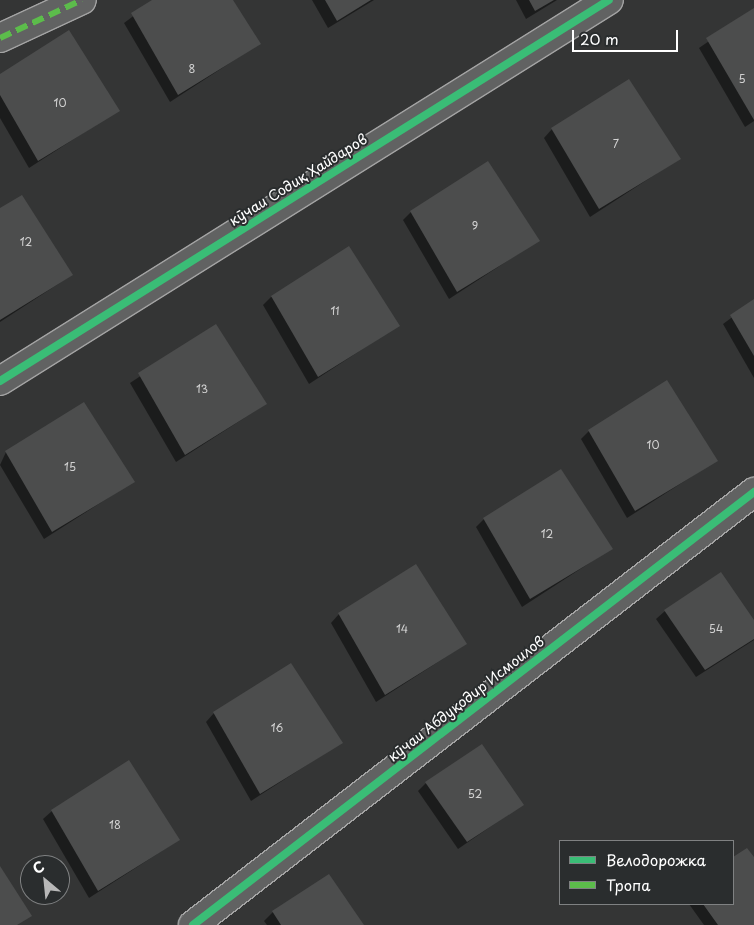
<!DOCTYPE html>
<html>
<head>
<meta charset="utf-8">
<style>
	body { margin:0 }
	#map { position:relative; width:754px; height:925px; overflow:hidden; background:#343535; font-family:"Playpen Sans",sans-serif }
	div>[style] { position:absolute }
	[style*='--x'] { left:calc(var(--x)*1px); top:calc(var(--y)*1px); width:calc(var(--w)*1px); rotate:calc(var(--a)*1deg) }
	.shadow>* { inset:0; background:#0007 }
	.building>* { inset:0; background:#4c4d4d }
	.roads { filter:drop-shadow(1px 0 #a4a4a4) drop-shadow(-1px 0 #a4a4a4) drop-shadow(0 1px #a4a4a4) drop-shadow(0 -1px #a4a4a4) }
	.minor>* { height:28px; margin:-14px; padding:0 14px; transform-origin:14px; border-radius:14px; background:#616262 }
	.quiet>* { height:6px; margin-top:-3px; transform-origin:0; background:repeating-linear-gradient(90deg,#5cbc4b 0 12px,transparent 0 18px) }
	.cycleway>* { height:8px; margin:-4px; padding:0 4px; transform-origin:4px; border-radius:4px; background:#3abd76 }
	span { translate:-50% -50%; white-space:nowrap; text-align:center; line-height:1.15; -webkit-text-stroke:4px #2a2d2e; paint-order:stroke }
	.number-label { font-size:11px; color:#d2d2d2 }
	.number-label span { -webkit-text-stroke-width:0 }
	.street-label { font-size:14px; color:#fff }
	.legend { position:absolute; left:559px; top:840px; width:175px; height:65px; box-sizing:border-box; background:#2a2d2e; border:1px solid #7f8182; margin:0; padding:6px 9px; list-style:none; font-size:15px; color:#fff }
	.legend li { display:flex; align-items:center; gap:10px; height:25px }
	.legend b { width:25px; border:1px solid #7f8182 }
	.north { position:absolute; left:20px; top:855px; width:50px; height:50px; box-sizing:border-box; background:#2a2d2e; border:1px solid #7f8182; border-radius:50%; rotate:332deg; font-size:14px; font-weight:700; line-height:20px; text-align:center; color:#fff }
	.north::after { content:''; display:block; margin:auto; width:18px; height:22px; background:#b8b8b8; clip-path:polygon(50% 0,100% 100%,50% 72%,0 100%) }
	.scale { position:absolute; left:572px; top:30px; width:106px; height:22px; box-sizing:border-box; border:2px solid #fff; border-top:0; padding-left:6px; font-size:15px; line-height:18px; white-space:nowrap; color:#fff; -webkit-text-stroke:4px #2a2d2e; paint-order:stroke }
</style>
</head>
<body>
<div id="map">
	<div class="shadow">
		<div style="clip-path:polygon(155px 0,231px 0,259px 44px,170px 102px,124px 23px)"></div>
		<div style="clip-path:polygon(312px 0,374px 0,328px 28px)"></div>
		<div style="clip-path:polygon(516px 0,557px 0,526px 19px)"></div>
		<div style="clip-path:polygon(754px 10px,754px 121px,745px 127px,699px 48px)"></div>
		<div style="clip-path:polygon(0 75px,119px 110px,29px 168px,0 118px)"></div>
		<div style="clip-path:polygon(552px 129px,679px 159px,590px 217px,544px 138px)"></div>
		<div style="clip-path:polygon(0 210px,72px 275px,0 322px)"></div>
		<div style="clip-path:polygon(411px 212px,538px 241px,449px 299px,403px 220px)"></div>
		<div style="clip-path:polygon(271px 297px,398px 326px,309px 384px,263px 305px)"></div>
		<div style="clip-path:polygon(754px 301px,754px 378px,723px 324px)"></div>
		<div style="clip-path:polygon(216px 326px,266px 404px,176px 462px,130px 383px)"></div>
		<div style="clip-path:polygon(589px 431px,716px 461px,627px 518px,581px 439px)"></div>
		<div style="clip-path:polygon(6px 452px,133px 482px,44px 539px,0 465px)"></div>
		<div style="clip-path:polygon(484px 519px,611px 549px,522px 607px,476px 527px)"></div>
		<div style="clip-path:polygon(665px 611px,754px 622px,754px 640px,696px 677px,656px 619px)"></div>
		<div style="clip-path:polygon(339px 614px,466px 644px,376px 702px,331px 623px)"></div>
		<div style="clip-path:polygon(214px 713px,341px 743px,251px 801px,206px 722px)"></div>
		<div style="clip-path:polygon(426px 783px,522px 805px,458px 849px,418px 791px)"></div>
		<div style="clip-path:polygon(52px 811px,179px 840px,89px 898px,43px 819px)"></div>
		<div style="clip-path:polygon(747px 849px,754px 859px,754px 925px,704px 925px,689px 904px,733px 904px,733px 859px)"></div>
		<div style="clip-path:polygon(329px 875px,363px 925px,267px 925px,264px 921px,273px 912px)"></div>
	</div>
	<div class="building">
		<div style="clip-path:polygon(152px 0,233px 0,261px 44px,178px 95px,131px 13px)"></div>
		<div style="clip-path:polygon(325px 0,371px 0,337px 21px)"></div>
		<div style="clip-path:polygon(529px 0,554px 0,535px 11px)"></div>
		<div style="clip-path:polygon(754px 8px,754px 120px,706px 38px)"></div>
		<div style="clip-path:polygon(69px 30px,120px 111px,38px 161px,0 95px,0 74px)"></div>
		<div style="clip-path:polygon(629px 79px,681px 159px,599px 209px,551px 128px)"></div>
		<div style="clip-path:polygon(488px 161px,540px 241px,457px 292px,410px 211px)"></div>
		<div style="clip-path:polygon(22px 195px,73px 275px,0 320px,0 208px)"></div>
		<div style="clip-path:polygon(349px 246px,400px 326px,318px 377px,271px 296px)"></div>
		<div style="clip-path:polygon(754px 299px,754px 356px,730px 315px)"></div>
		<div style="clip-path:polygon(216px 324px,267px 404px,185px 455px,138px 373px)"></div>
		<div style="clip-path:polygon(667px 380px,718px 461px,635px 511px,588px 430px)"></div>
		<div style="clip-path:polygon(84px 402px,135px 482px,52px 532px,5px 451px)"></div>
		<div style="clip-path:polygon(561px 469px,613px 549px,530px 599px,483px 518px)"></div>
		<div style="clip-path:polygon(416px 564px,467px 644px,385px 695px,338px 613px)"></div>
		<div style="clip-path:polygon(721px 572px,754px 620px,754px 639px,705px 670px,664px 610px)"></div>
		<div style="clip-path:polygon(291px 663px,343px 743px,260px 794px,213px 712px)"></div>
		<div style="clip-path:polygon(482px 744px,524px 805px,467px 842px,425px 782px)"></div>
		<div style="clip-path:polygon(129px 760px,180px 840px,98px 891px,51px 810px)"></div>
		<div style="clip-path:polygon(747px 848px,754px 857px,754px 925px,718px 925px,703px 904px,733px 904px,733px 857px)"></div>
		<div style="clip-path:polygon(0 866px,32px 916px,17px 925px,0 925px)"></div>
		<div style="clip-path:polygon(329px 874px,364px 925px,281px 925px,272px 911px)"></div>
	</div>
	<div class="roads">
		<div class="minor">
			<div style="--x:0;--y:38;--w:90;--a:-24.9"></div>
			<div style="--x:0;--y:381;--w:718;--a:-32.03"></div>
			<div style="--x:193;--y:925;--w:709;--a:-37.66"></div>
		</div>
	</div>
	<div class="quiet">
		<div style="--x:0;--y:38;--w:90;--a:-24.9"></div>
	</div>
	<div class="cycleway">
		<div style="--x:0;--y:381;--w:718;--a:-32.03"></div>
		<div style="--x:193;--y:925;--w:709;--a:-37.66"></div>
	</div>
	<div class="number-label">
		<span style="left:192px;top:69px">8</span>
		<span style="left:742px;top:79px">5</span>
		<span style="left:60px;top:103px">10</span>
		<span style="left:616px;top:144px">7</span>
		<span style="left:475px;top:226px">9</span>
		<span style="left:26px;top:242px">12</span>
		<span style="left:335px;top:311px">11</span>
		<span style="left:202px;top:389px">13</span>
		<span style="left:653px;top:445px">10</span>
		<span style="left:70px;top:467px">15</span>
		<span style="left:547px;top:534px">12</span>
		<span style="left:402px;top:629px">14</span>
		<span style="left:716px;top:629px">54</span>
		<span style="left:277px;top:728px">16</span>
		<span style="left:475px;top:794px">52</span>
		<span style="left:115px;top:825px">18</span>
	</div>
	<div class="street-label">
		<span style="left:298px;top:180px;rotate:-32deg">кӯчаи Содиқ Ҳайдаров</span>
		<span style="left:466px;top:699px;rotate:-38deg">кӯчаи Абдуқодир Исмоилов</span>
	</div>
	<ul class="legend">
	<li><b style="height:6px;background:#3abd76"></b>Велодорожка</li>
	<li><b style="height:6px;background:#5cbc4b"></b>Тропа</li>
	</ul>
	<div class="north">С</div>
	<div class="scale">20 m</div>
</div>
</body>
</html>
